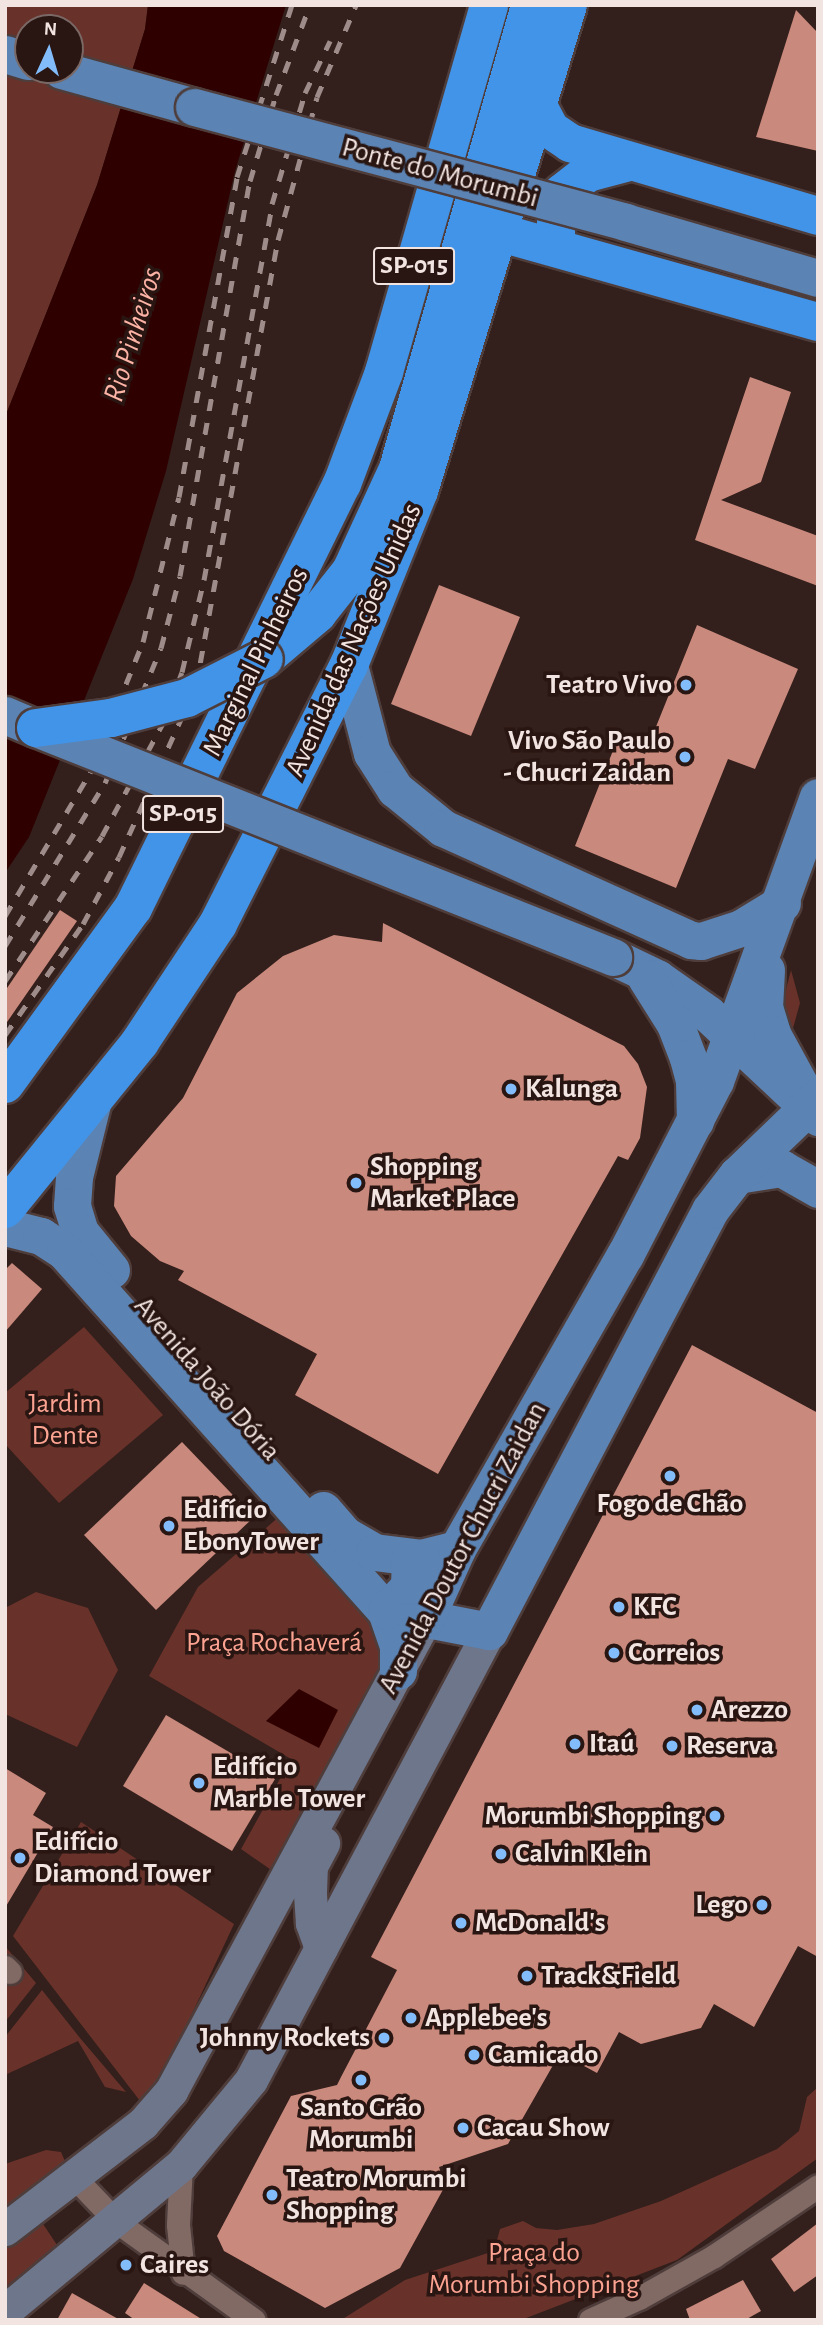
<!DOCTYPE html>
<html>
<head>
<meta charset="utf-8">
<style>
	body { margin:0 }
	#map { position:relative; width:823px; height:2325px; overflow:hidden; background:#331f1b; font-family:"Alegreya Sans",sans-serif }
	div>[style] { position:absolute }
	[style*='--x'] { left:calc(var(--x)*1px); top:calc(var(--y)*1px); width:calc(var(--w)*1px); rotate:calc(var(--a)*1deg) }
	.green>* { inset:0; background:#68322a }
	.water>* { inset:0; background:#2f0000 }
	.building>* { inset:0; background:#c9897d }
	.roads { filter:drop-shadow(2px 0 #4e3d3b) drop-shadow(-2px 0 #4e3d3b) drop-shadow(0 2px #4e3d3b) drop-shadow(0 -2px #4e3d3b) }
	.street>* { height:23px; margin:-11.5px; padding:0 11.5px; transform-origin:11.5px; border-radius:11.5px; background:#816964 }
	.secondary>* { height:33px; margin:-16.5px; padding:0 16.5px; transform-origin:16.5px; border-radius:16.5px; background:#6e768c }
	.primary>* { height:37px; margin:-18.5px; padding:0 18.5px; transform-origin:18.5px; border-radius:18.5px; background:#5b83b3 }
	.highway>* { height:38px; margin:-19px; padding:0 19px; transform-origin:19px; border-radius:19px; background:#4294e8 }
	.rail>* { height:5px; margin-top:-2.5px; transform-origin:0; background:repeating-linear-gradient(90deg,#9d8c89 0 12px,transparent 0 24px) }
	.bridges { filter:drop-shadow(2px 0 #4e3d3b) drop-shadow(-2px 0 #4e3d3b) drop-shadow(0 2px #4e3d3b) drop-shadow(0 -2px #4e3d3b) }
	.primary-bridge>* { height:37px; margin:-18.5px; padding:0 18.5px; transform-origin:18.5px; border-radius:18.5px; background:#5b83b3 }
	.highway-bridge>* { height:38px; margin:-19px; padding:0 19px; transform-origin:19px; border-radius:19px; background:#4294e8 }
	.dots>* { width:19px; height:19px; translate:-50% -50%; box-sizing:border-box; border:4px solid #291612; border-radius:50% }
	span { translate:-50% -50%; white-space:nowrap; text-align:center; line-height:1.15; -webkit-text-stroke:7px #291612; paint-order:stroke }
	.shield-label span { padding:2px 5px; background:#291612; border:2px solid; border-radius:5px; -webkit-text-stroke-width:0 }
	.shield-label { font-size:26px; color:#f2e4e1; font-weight:700 }
	.street-label { font-size:28px; color:#f2e4e1 }
	.poi-label { font-size:28px; color:#f2e4e1; font-weight:700 }
	.right { translate:-100% -50%; text-align:right }
	.left { translate:0 -50%; text-align:left }
	.park-label { font-size:28px; color:#fda392 }
	.water-label { font-size:30px; color:#fdb3a6; font-style:italic }
	.frame { position:absolute; inset:0; border:7px solid #f2e4e1; pointer-events:none }
	.north { position:absolute; left:14px; top:14px; width:70px; height:70px; box-sizing:border-box; background:#291612; border:2px solid #796865; border-radius:50%; rotate:4deg; font-size:19px; font-weight:700; line-height:28px; text-align:center; color:#f2e4e1 }
	.north::after { content:''; display:block; margin:auto; width:24px; height:32px; background:#83bcfb; clip-path:polygon(50% 0,100% 100%,50% 72%,0 100%) }
</style>
</head>
<body>
<div id="map">
	<div class="green">
		<div style="clip-path:polygon(evenodd,5px 5px,148px 5px,145px 29px,97px 185px,5px 417px,5px 5px,28px 28px,70px 28px,70px 70px,28px 70px,28px 28px)"></div>
		<div style="clip-path:polygon(791px 970px,800px 1003px,790px 1039px,785px 1039px,783px 1001px)"></div>
		<div style="clip-path:polygon(84px 1327px,163px 1415px,59px 1503px,5px 1444px,5px 1393px)"></div>
		<div style="clip-path:polygon(281px 1515px,382px 1625px,385px 1669px,277px 1874px,241px 1849px,291px 1759px,149px 1676px,198px 1587px)"></div>
		<div style="clip-path:polygon(36px 1592px,88px 1608px,118px 1670px,77px 1747px,5px 1714px,5px 1608px)"></div>
		<div style="clip-path:polygon(81px 1822px,234px 1924px,147px 2110px,13px 1936px)"></div>
		<div style="clip-path:polygon(5px 1946px,36px 1983px,5px 2022px)"></div>
		<div style="clip-path:polygon(42px 1990px,80px 2038px,126px 2092px,105px 2087px,78px 2041px,5px 2075px,5px 2037px)"></div>
		<div style="clip-path:polygon(818px 2087px,818px 2158px,677px 2260px,521px 2320px,341px 2320px,405px 2280px,494px 2251px,500px 2229px,523px 2221px,536px 2228px,557px 2230px,594px 2224px,661px 2201px,777px 2149px,799px 2131px,807px 2097px)"></div>
		<div style="clip-path:polygon(46px 2150px,61px 2152px,68px 2168px,5px 2232px,5px 2164px)"></div>
		<div style="clip-path:polygon(41px 2221px,57px 2245px,5px 2287px,5px 2249px)"></div>
	</div>
	<div class="water">
		<div style="clip-path:polygon(148px 5px,286px 5px,235px 171px,166px 471px,133px 579px,29px 837px,5px 873px,5px 417px,97px 185px,145px 29px)"></div>
		<div style="clip-path:polygon(299px 1689px,338px 1710px,319px 1748px,266px 1721px)"></div>
	</div>
	<div class="building">
		<div style="clip-path:polygon(796px 10px,818px 33px,818px 151px,756px 137px)"></div>
		<div style="clip-path:polygon(750px 377px,791px 392px,761px 482px,721px 500px,818px 536px,818px 586px,695px 540px)"></div>
		<div style="clip-path:polygon(439px 585px,520px 617px,471px 736px,391px 704px)"></div>
		<div style="clip-path:polygon(697px 625px,798px 669px,755px 769px,728px 759px,676px 888px,575px 846px,616px 743px,645px 754px)"></div>
		<div style="clip-path:polygon(60px 910px,77px 921px,5px 1025px,5px 991px)"></div>
		<div style="clip-path:polygon(383px 923px,624px 1046px,638px 1064px,647px 1087px,640px 1138px,628px 1160px,618px 1156px,438px 1474px,295px 1395px,317px 1354px,178px 1280px,184px 1271px,160px 1261px,131px 1236px,114px 1206px,116px 1176px,183px 1098px,237px 993px,283px 956px,334px 935px,382px 942px)"></div>
		<div style="clip-path:polygon(12px 1263px,42px 1289px,5px 1332px,5px 1270px)"></div>
		<div style="clip-path:polygon(692px 1345px,818px 1413px,818px 1957px,798px 1946px,754px 2027px,714px 2004px,701px 2028px,641px 2044px,619px 2032px,597px 2073px,560px 2053px,508px 2144px,439px 2167px,445px 2186px,400px 2268px,325px 2308px,224px 2251px,217px 2236px,291px 2096px,337px 2085px,341px 2077px,397px 1970px,371px 1957px)"></div>
		<div style="clip-path:polygon(182px 1442px,254px 1517px,156px 1610px,84px 1535px)"></div>
		<div style="clip-path:polygon(166px 1715px,275px 1779px,232px 1851px,123px 1786px)"></div>
		<div style="clip-path:polygon(5px 1768px,46px 1793px,33px 1815px,53px 1827px,5px 1908px)"></div>
		<div style="clip-path:polygon(818px 2223px,818px 2275px,794px 2292px,771px 2259px)"></div>
		<div style="clip-path:polygon(743px 2280px,761px 2311px,745px 2320px,690px 2320px,686px 2309px)"></div>
		<div style="clip-path:polygon(144px 2283px,203px 2320px,135px 2320px,125px 2313px)"></div>
		<div style="clip-path:polygon(72px 2293px,120px 2320px,57px 2320px)"></div>
	</div>
	<div class="roads">
		<div class="street">
			<div style="--x:5;--y:1967;--w:7;--a:45"></div>
			<div style="--x:181;--y:2165;--w:60;--a:92.9"></div>
			<div style="--x:178;--y:2225;--w:48;--a:84.1"></div>
			<div style="--x:74;--y:2177;--w:62;--a:46.3"></div>
			<div style="--x:117;--y:2222;--w:168;--a:35.6"></div>
			<div style="--x:590;--y:2320;--w:54;--a:-24.2"></div>
			<div style="--x:639;--y:2298;--w:86;--a:-29.2"></div>
			<div style="--x:714;--y:2256;--w:125;--a:-33.9"></div>
		</div>
		<div class="secondary">
			<div style="--x:321;--y:1948;--w:27;--a:-110"></div>
			<div style="--x:312;--y:1923;--w:31;--a:-94"></div>
			<div style="--x:310;--y:1892;--w:26;--a:-88"></div>
			<div style="--x:311;--y:1866;--w:26;--a:-62"></div>
			<div style="--x:5;--y:2229;--w:174;--a:-37.5"></div>
			<div style="--x:143;--y:2123;--w:43;--a:-48.8"></div>
			<div style="--x:171;--y:2091;--w:537;--a:-61.67"></div>
			<div style="--x:5;--y:2311;--w:229;--a:-39.7"></div>
			<div style="--x:181;--y:2165;--w:110;--a:-50.5"></div>
			<div style="--x:251;--y:2080;--w:508;--a:-62.07"></div>
		</div>
		<div class="primary">
			<div style="--x:5;--y:54;--w:24;--a:17"></div>
			<div style="--x:61;--y:70;--w:138;--a:15.5"></div>
			<div style="--x:349;--y:665;--w:91;--a:75.4"></div>
			<div style="--x:372;--y:753;--w:43;--a:57.4"></div>
			<div style="--x:395;--y:789;--w:62;--a:39.1"></div>
			<div style="--x:443;--y:828;--w:272;--a:24.3"></div>
			<div style="--x:691;--y:940;--w:10;--a:6"></div>
			<div style="--x:701;--y:941;--w:42;--a:-18"></div>
			<div style="--x:741;--y:928;--w:48;--a:-31.4"></div>
			<div style="--x:5;--y:715;--w:34;--a:23"></div>
			<div style="--x:613;--y:957;--w:49;--a:25.5"></div>
			<div style="--x:657;--y:978;--w:62;--a:35.2"></div>
			<div style="--x:708;--y:1014;--w:151;--a:43.1"></div>
			<div style="--x:766;--y:970;--w:37;--a:93"></div>
			<div style="--x:764;--y:1007;--w:28;--a:73"></div>
			<div style="--x:772;--y:1034;--w:58;--a:61.2"></div>
			<div style="--x:646;--y:978;--w:54;--a:57.8"></div>
			<div style="--x:675;--y:1024;--w:36;--a:69"></div>
			<div style="--x:688;--y:1058;--w:24;--a:75"></div>
			<div style="--x:694;--y:1081;--w:40;--a:88.6"></div>
			<div style="--x:92;--y:1104;--w:75;--a:103.9"></div>
			<div style="--x:74;--y:1177;--w:29;--a:94"></div>
			<div style="--x:72;--y:1206;--w:27;--a:73"></div>
			<div style="--x:80;--y:1232;--w:49;--a:50.8"></div>
			<div style="--x:737;--y:1175;--w:45;--a:-9"></div>
			<div style="--x:781;--y:1168;--w:43;--a:29.6"></div>
			<div style="--x:5;--y:1227;--w:37;--a:14"></div>
			<div style="--x:41;--y:1236;--w:27;--a:33"></div>
			<div style="--x:64;--y:1251;--w:483;--a:48.2"></div>
			<div style="--x:386;--y:1611;--w:105;--a:11"></div>
			<div style="--x:489;--y:1631;--w:475;--a:-62.3"></div>
			<div style="--x:710;--y:1210;--w:44;--a:-52.4"></div>
			<div style="--x:737;--y:1175;--w:112;--a:-43.9"></div>
			<div style="--x:323;--y:1510;--w:33;--a:49"></div>
			<div style="--x:345;--y:1535;--w:34;--a:30"></div>
			<div style="--x:374;--y:1552;--w:47;--a:7.3"></div>
			<div style="--x:421;--y:1558;--w:37;--a:-14"></div>
			<div style="--x:426;--y:1618;--w:76;--a:-65.8"></div>
			<div style="--x:457;--y:1549;--w:339;--a:-60.3"></div>
			<div style="--x:625;--y:1255;--w:196;--a:-62.7"></div>
			<div style="--x:715;--y:1081;--w:302;--a:-70.1"></div>
			<div style="--x:398;--y:1671;--w:25;--a:-90"></div>
			<div style="--x:398;--y:1646;--w:37;--a:-109"></div>
			<div style="--x:386;--y:1611;--w:34;--a:-47"></div>
			<div style="--x:409;--y:1586;--w:28;--a:-88"></div>
		</div>
		<div class="highway">
			<div style="--x:538;--y:106;--w:27;--a:62"></div>
			<div style="--x:551;--y:130;--w:23;--a:34"></div>
			<div style="--x:570;--y:143;--w:259;--a:16.4"></div>
			<div style="--x:501;--y:233;--w:329;--a:15.7"></div>
			<div style="--x:556;--y:237;--w:27;--a:-90"></div>
			<div style="--x:556;--y:210;--w:18;--a:-71"></div>
			<div style="--x:562;--y:193;--w:33;--a:-38"></div>
			<div style="--x:588;--y:173;--w:42;--a:-15"></div>
			<div style="--x:264;--y:659;--w:70;--a:-40.3"></div>
			<div style="--x:317;--y:614;--w:55;--a:-51.7"></div>
			<div style="--x:351;--y:571;--w:112;--a:-65.3"></div>
			<div style="--x:398;--y:469;--w:482;--a:-74.1"></div>
			<div style="--x:5;--y:1084;--w:218;--a:-54"></div>
			<div style="--x:133;--y:908;--w:473;--a:-63.8"></div>
			<div style="--x:342;--y:484;--w:120;--a:-69.4"></div>
			<div style="--x:384;--y:372;--w:382;--a:-74"></div>
			<div style="--x:5;--y:1209;--w:215;--a:-51"></div>
			<div style="--x:140;--y:1042;--w:141;--a:-56.5"></div>
			<div style="--x:218;--y:924;--w:290;--a:-63.2"></div>
			<div style="--x:349;--y:665;--w:188;--a:-68.1"></div>
			<div style="--x:419;--y:491;--w:508;--a:-72.96"></div>
		</div>
	</div>
	<div class="rail">
		<div style="--x:5;--y:916;--w:166;--a:-59.3"></div>
		<div style="--x:90;--y:773;--w:141;--a:-68"></div>
		<div style="--x:143;--y:642;--w:149;--a:-76.1"></div>
		<div style="--x:179;--y:497;--w:325;--a:-79.7"></div>
		<div style="--x:237;--y:177;--w:181;--a:-72.3"></div>
		<div style="--x:5;--y:946;--w:191;--a:-58.5"></div>
		<div style="--x:105;--y:783;--w:146;--a:-67.5"></div>
		<div style="--x:161;--y:648;--w:74;--a:-75.2"></div>
		<div style="--x:180;--y:576;--w:401;--a:-80"></div>
		<div style="--x:250;--y:181;--w:90;--a:-73.2"></div>
		<div style="--x:276;--y:95;--w:96;--a:-69.3"></div>
		<div style="--x:5;--y:981;--w:174;--a:-56.2"></div>
		<div style="--x:102;--y:836;--w:128;--a:-61.6"></div>
		<div style="--x:163;--y:723;--w:54;--a:-69.6"></div>
		<div style="--x:182;--y:672;--w:95;--a:-76.6"></div>
		<div style="--x:204;--y:580;--w:382;--a:-79.7"></div>
		<div style="--x:272;--y:204;--w:116;--a:-73.4"></div>
		<div style="--x:305;--y:93;--w:58;--a:-64.3"></div>
		<div style="--x:5;--y:1035;--w:136;--a:-54.9"></div>
		<div style="--x:83;--y:924;--w:76;--a:-61.8"></div>
		<div style="--x:119;--y:857;--w:188;--a:-65.8"></div>
		<div style="--x:196;--y:686;--w:453;--a:-79.6"></div>
		<div style="--x:278;--y:240;--w:148;--a:-74.7"></div>
		<div style="--x:317;--y:97;--w:100;--a:-67"></div>
	</div>
	<div class="bridges">
		<div class="primary-bridge">
			<div style="--x:194;--y:107;--w:446;--a:14.9"></div>
			<div style="--x:625;--y:222;--w:201;--a:16.2"></div>
			<div style="--x:36;--y:728;--w:621;--a:21.65"></div>
		</div>
		<div class="highway-bridge">
			<div style="--x:36;--y:728;--w:76;--a:-7.6"></div>
			<div style="--x:111;--y:718;--w:79;--a:-14.7"></div>
			<div style="--x:187;--y:698;--w:86;--a:-26.9"></div>
		</div>
	</div>
	<div class="dots">
		<div style="left:686px;top:685px;background:#83bcfb"></div>
		<div style="left:685px;top:757px;background:#83bcfb"></div>
		<div style="left:511px;top:1089px;background:#83bcfb"></div>
		<div style="left:356px;top:1183px;background:#83bcfb"></div>
		<div style="left:670px;top:1476px;background:#83bcfb"></div>
		<div style="left:169px;top:1526px;background:#83bcfb"></div>
		<div style="left:619px;top:1607px;background:#83bcfb"></div>
		<div style="left:614px;top:1653px;background:#83bcfb"></div>
		<div style="left:697px;top:1710px;background:#83bcfb"></div>
		<div style="left:575px;top:1744px;background:#83bcfb"></div>
		<div style="left:672px;top:1746px;background:#83bcfb"></div>
		<div style="left:199px;top:1783px;background:#83bcfb"></div>
		<div style="left:715px;top:1816px;background:#83bcfb"></div>
		<div style="left:501px;top:1854px;background:#83bcfb"></div>
		<div style="left:20px;top:1858px;background:#83bcfb"></div>
		<div style="left:762px;top:1905px;background:#83bcfb"></div>
		<div style="left:461px;top:1923px;background:#83bcfb"></div>
		<div style="left:527px;top:1976px;background:#83bcfb"></div>
		<div style="left:411px;top:2018px;background:#83bcfb"></div>
		<div style="left:384px;top:2038px;background:#83bcfb"></div>
		<div style="left:474px;top:2055px;background:#83bcfb"></div>
		<div style="left:361px;top:2080px;background:#83bcfb"></div>
		<div style="left:463px;top:2128px;background:#83bcfb"></div>
		<div style="left:272px;top:2195px;background:#83bcfb"></div>
		<div style="left:126px;top:2265px;background:#83bcfb"></div>
	</div>
	<div class="shield-label">
		<span style="left:414px;top:266px">SP-015</span>
		<span style="left:183px;top:814px">SP-015</span>
	</div>
	<div class="street-label">
		<span style="left:440px;top:173px;rotate:15deg">Ponte do Morumbi</span>
		<span style="left:354px;top:640px;rotate:-66deg">Avenida das Nações Unidas</span>
		<span style="left:256px;top:662px;rotate:-64deg">Marginal Pinheiros</span>
		<span style="left:207px;top:1379px;rotate:49deg">Avenida João Dória</span>
		<span style="left:463px;top:1548px;rotate:-62deg">Avenida Doutor Chucri Zaidan</span>
	</div>
	<div class="poi-label">
		<span class="right" style="left:672px;top:685px">Teatro Vivo</span>
		<span class="right" style="left:671px;top:757px">Vivo São Paulo<br>- Chucri Zaidan</span>
		<span class="left" style="left:525px;top:1089px">Kalunga</span>
		<span class="left" style="left:370px;top:1183px">Shopping<br>Market Place</span>
		<span style="left:670px;top:1504px">Fogo de Chão</span>
		<span class="left" style="left:183px;top:1526px">Edifício<br>EbonyTower</span>
		<span class="left" style="left:633px;top:1607px">KFC</span>
		<span class="left" style="left:628px;top:1653px">Correios</span>
		<span class="left" style="left:711px;top:1710px">Arezzo</span>
		<span class="left" style="left:589px;top:1744px">Itaú</span>
		<span class="left" style="left:686px;top:1746px">Reserva</span>
		<span class="left" style="left:213px;top:1783px">Edifício<br>Marble Tower</span>
		<span class="right" style="left:701px;top:1816px">Morumbi Shopping</span>
		<span class="left" style="left:34px;top:1858px">Edifício<br>Diamond Tower</span>
		<span class="left" style="left:515px;top:1854px">Calvin Klein</span>
		<span class="right" style="left:748px;top:1905px">Lego</span>
		<span class="left" style="left:475px;top:1923px">McDonald's</span>
		<span class="left" style="left:541px;top:1976px">Track&amp;Field</span>
		<span class="left" style="left:425px;top:2018px">Applebee's</span>
		<span class="right" style="left:370px;top:2038px">Johnny Rockets</span>
		<span class="left" style="left:488px;top:2055px">Camicado</span>
		<span style="left:361px;top:2124px">Santo Grão<br>Morumbi</span>
		<span class="left" style="left:477px;top:2128px">Cacau Show</span>
		<span class="left" style="left:286px;top:2195px">Teatro Morumbi<br>Shopping</span>
		<span class="left" style="left:140px;top:2265px">Caires</span>
	</div>
	<div class="park-label">
		<span style="left:65px;top:1420px">Jardim<br>Dente</span>
		<span style="left:274px;top:1643px">Praça Rochaverá</span>
		<span style="left:534px;top:2269px">Praça do<br>Morumbi Shopping</span>
	</div>
	<div class="water-label">
		<span style="left:133px;top:335px;rotate:-73deg">Rio Pinheiros</span>
	</div>
	<div class="frame"></div>
	<div class="north">N</div>
</div>
</body>
</html>
